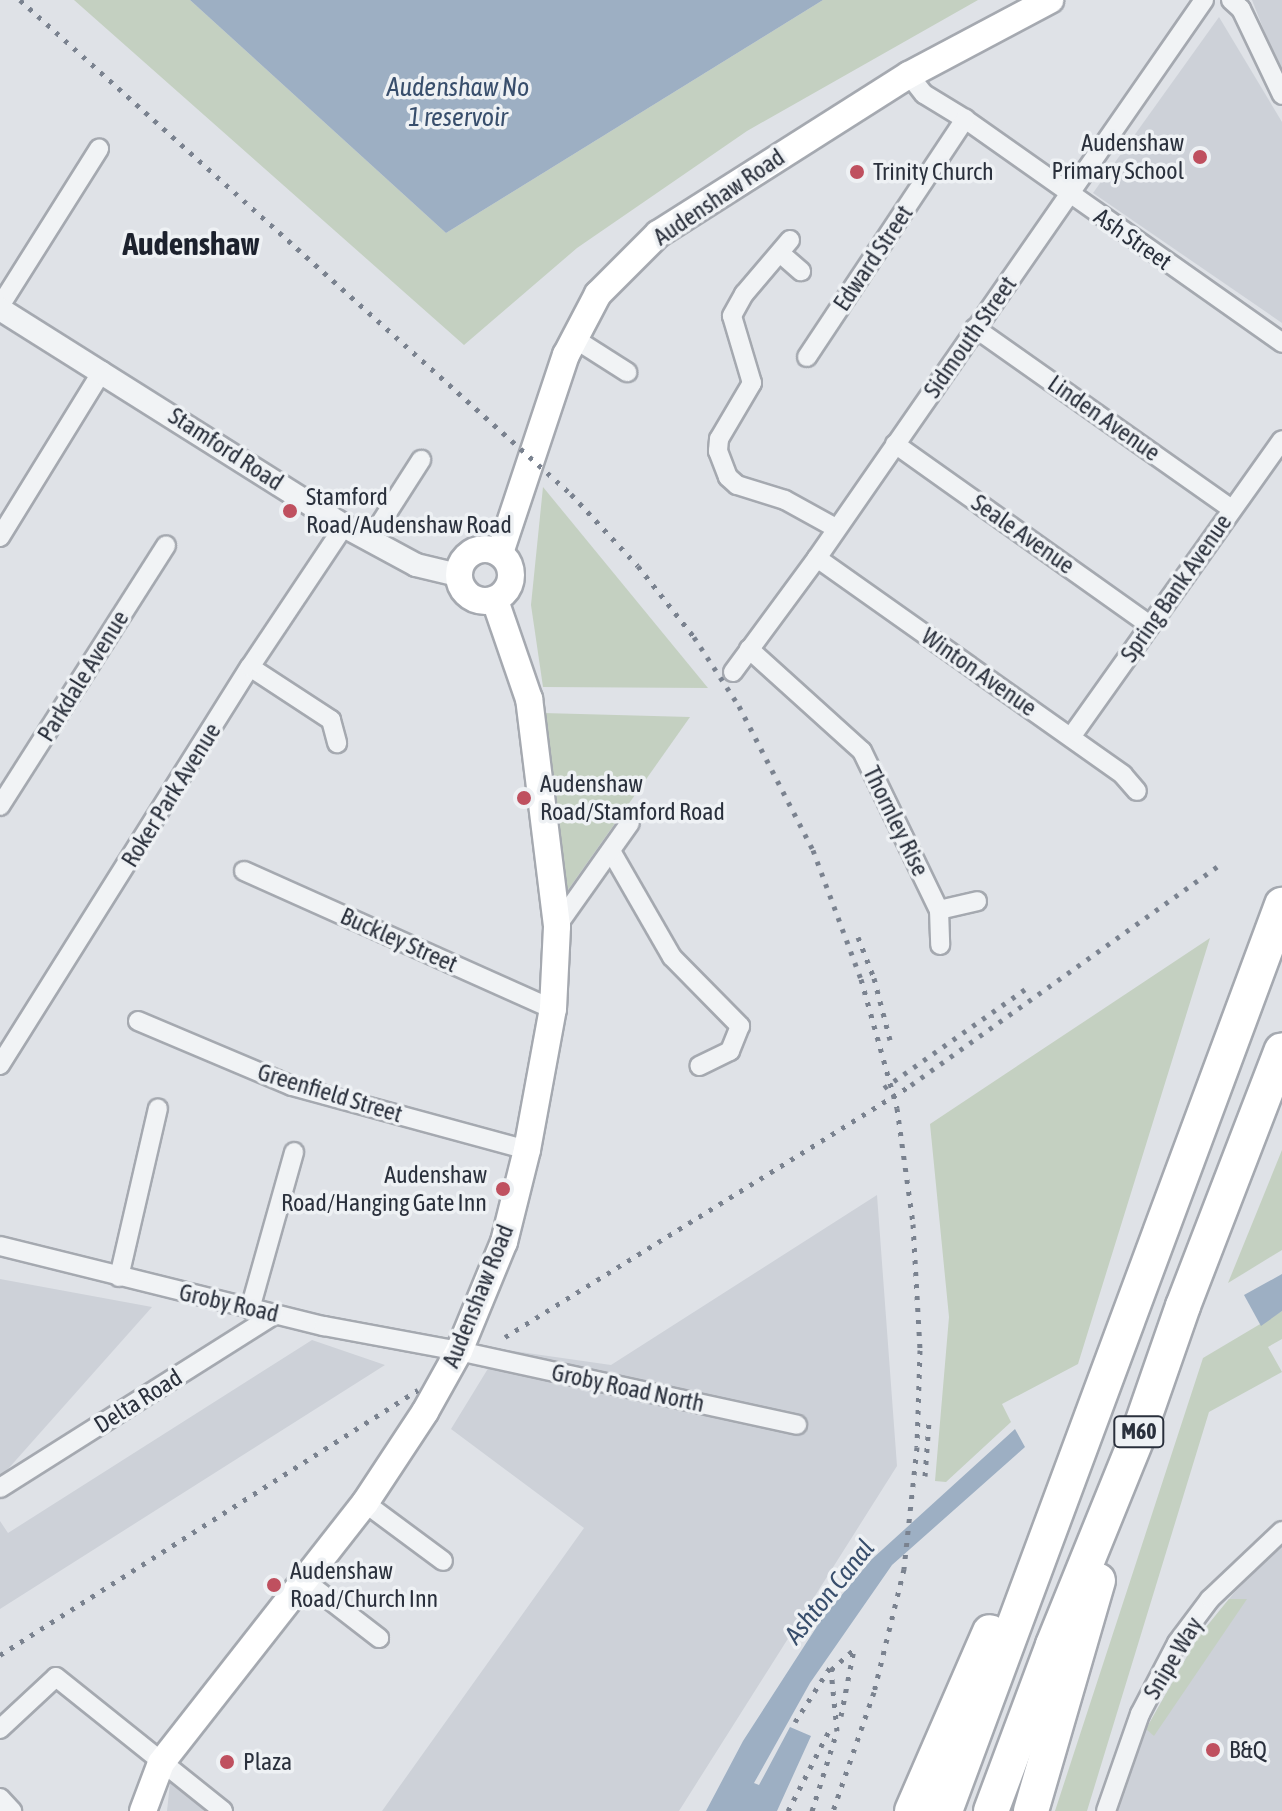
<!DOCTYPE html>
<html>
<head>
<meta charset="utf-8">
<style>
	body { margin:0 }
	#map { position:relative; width:1282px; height:1811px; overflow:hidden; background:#dfe2e7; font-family:"Asap Condensed",sans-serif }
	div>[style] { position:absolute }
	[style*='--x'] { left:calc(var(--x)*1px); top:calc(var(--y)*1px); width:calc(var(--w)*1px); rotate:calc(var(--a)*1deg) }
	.built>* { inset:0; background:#cdd1d8 }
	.green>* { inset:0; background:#c4d0c1 }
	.water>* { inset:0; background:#9dafc3 }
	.roads { filter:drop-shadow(2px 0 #a5a9b0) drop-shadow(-2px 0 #a5a9b0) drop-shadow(0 2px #a5a9b0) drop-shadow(0 -2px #a5a9b0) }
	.minor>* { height:18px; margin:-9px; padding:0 9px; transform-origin:9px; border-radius:9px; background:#f1f3f5 }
	.tertiary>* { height:22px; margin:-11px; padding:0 11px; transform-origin:11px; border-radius:11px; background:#f1f3f5 }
	.secondary>* { height:26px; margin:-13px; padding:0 13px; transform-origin:13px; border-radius:13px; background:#fff }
	.secondary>.ring { margin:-13px; padding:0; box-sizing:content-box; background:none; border:26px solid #fff; border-radius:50% }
	.motorway>* { height:34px; margin:-17px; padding:0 17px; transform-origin:17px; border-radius:17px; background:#fff }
	.rail>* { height:5px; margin-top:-2.5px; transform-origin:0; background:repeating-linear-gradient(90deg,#7a828f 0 4px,transparent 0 12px) }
	.dots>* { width:22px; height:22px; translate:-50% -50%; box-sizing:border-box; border:4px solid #eef1f4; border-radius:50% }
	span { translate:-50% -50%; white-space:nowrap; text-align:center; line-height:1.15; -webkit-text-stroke:7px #eef1f4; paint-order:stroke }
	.shield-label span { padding:2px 6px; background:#eef1f4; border:2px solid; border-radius:6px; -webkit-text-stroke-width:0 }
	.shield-label { font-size:22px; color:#2a303c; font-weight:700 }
	.poi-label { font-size:24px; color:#2a303c }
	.right { translate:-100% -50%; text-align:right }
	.left { translate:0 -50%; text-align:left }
	.street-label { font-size:24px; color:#2a303c }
	.water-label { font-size:26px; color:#384e6c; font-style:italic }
	.district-label { font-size:32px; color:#1c212d; font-weight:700 }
</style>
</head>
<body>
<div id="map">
	<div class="built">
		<div style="clip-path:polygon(1252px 0,1282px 0,1282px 76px)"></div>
		<div style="clip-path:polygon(1219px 17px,1282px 122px,1282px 323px,1093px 193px)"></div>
		<div style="clip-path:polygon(877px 1195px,897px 1466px,679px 1811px,382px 1811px,584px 1528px,451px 1429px,500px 1349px,611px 1365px)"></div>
		<div style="clip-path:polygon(0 1279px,152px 1307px,0 1478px)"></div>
		<div style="clip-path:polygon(312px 1340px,385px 1365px,0 1609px,0 1521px,8px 1533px)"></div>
		<div style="clip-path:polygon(1282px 1546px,1282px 1811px,1105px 1811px,1120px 1775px,1198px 1637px,1234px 1593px)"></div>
		<div style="clip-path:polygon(170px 1783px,206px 1811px,167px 1811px)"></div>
	</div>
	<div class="green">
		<div style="clip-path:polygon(74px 0,190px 0,446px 233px,823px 0,978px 0,747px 131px,577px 248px,464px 345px)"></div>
		<div style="clip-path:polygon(543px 487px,708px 688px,543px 687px,531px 605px)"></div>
		<div style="clip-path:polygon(543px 713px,690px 717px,563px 897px)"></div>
		<div style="clip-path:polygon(1210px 938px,1078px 1364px,1002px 1404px,1011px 1422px,946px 1482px,935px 1481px,949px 1317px,930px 1124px)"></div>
		<div style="clip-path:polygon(1282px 1150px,1282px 1250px,1228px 1283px)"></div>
		<div style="clip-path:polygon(1282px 1311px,1282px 1339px,1268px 1347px,1282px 1372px,1209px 1412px,1087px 1811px,1055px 1811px,1203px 1358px)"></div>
		<div style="clip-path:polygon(1229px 1599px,1247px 1599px,1154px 1736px,1146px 1729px,1198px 1637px)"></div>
	</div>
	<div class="water">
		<div style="clip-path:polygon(190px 0,823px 0,446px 233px)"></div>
		<div style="clip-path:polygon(1282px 1274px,1282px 1311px,1261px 1326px,1244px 1295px)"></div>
		<div style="clip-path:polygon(1015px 1429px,1025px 1447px,892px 1565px,810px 1683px,754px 1783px,759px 1785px,790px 1727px,811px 1736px,777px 1811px,706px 1811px,743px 1741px,823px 1617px,872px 1559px)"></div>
	</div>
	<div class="roads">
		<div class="minor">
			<div style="--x:1231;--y:0;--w:13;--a:42"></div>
			<div style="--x:1241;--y:9;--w:95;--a:64.5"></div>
			<div style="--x:909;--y:75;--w:24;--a:52"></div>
			<div style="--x:924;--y:94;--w:48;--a:31.4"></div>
			<div style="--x:965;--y:119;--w:388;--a:35.2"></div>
			<div style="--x:790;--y:240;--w:71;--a:130.4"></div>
			<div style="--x:744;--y:294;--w:25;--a:119"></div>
			<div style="--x:732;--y:316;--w:70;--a:73.4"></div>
			<div style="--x:752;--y:383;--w:65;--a:120.5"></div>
			<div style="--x:719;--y:439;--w:12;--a:95"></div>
			<div style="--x:718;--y:451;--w:28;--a:69"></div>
			<div style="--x:728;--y:477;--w:12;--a:42"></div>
			<div style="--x:737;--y:485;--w:50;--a:17.4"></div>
			<div style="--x:785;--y:500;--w:58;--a:28.8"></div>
			<div style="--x:780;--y:253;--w:28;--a:41"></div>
			<div style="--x:0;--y:306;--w:186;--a:-57.8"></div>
			<div style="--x:975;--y:328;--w:314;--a:35.2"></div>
			<div style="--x:575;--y:339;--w:62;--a:32.4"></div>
			<div style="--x:807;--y:357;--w:286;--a:-56.4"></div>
			<div style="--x:895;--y:444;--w:313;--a:35.4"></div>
			<div style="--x:0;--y:537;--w:195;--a:-58.4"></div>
			<div style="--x:371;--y:538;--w:93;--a:-57.3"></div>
			<div style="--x:817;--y:558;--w:375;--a:35.3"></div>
			<div style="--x:1123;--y:775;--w:21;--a:49"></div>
			<div style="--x:749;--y:649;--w:152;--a:42.1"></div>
			<div style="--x:862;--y:751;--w:177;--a:64.2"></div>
			<div style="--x:939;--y:910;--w:35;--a:88"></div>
			<div style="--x:250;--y:667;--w:97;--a:33.2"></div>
			<div style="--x:331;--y:720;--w:24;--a:75"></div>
			<div style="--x:733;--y:672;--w:142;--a:-53.6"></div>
			<div style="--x:817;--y:558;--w:679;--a:-55.26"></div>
			<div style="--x:1071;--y:737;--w:364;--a:-54.6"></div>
			<div style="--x:0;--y:806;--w:309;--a:-57.5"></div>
			<div style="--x:611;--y:851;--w:122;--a:60.1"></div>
			<div style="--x:672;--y:957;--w:97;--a:45.4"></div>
			<div style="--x:740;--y:1026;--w:27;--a:112"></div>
			<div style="--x:730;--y:1051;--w:34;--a:154"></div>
			<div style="--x:244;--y:871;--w:338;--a:24.1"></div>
			<div style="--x:939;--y:910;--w:39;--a:-13"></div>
			<div style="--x:557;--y:926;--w:126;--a:-54.7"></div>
			<div style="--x:138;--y:1021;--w:167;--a:22.9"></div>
			<div style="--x:292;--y:1086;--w:244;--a:15.2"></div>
			<div style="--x:0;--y:1065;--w:470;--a:-57.9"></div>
			<div style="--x:250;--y:667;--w:169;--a:-56.3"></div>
			<div style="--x:0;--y:1246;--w:334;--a:13.9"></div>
			<div style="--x:324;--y:1326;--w:137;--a:10.5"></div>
			<div style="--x:459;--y:1351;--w:346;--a:12.3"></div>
			<div style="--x:119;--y:1277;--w:173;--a:-77"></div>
			<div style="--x:250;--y:1309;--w:163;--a:-74.3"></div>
			<div style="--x:0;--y:1488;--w:325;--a:-32.3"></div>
			<div style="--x:365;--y:1503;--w:97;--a:36.6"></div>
			<div style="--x:304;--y:1580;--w:95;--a:37.7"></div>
			<div style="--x:0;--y:1729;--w:76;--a:-42.9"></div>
			<div style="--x:56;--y:1677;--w:214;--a:38.7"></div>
			<div style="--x:0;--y:1798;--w:18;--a:47"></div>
			<div style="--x:1106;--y:1811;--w:103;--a:-70.7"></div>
			<div style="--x:1140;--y:1714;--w:80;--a:-62.5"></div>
			<div style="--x:1177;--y:1643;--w:55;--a:-53.1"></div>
			<div style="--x:1210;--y:1599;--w:99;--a:-43.4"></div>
		</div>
		<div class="tertiary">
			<div style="--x:0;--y:309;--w:407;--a:32.2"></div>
			<div style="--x:344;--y:526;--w:82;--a:28.4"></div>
			<div style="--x:416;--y:565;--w:43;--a:13.4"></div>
		</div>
		<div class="secondary">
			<div class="ring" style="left:459px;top:549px;width:26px;height:26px"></div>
			<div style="--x:500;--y:553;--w:209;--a:-71.6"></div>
			<div style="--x:566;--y:355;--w:69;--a:-62.3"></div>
			<div style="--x:598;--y:294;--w:85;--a:-45"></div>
			<div style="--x:658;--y:234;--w:297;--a:-32.4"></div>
			<div style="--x:909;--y:75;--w:160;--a:-28"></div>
			<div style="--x:143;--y:1811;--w:51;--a:-69.4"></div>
			<div style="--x:161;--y:1763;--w:330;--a:-51.9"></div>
			<div style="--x:365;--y:1503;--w:109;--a:-56.6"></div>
			<div style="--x:425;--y:1412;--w:70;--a:-60.9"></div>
			<div style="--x:459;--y:1351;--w:118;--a:-67.6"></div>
			<div style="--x:504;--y:1242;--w:95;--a:-76"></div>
			<div style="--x:527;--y:1150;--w:143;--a:-79.6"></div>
			<div style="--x:553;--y:1009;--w:83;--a:-87.2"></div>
			<div style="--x:557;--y:926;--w:229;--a:-97"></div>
			<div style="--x:529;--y:699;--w:105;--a:-109"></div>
		</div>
		<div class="motorway">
			<div style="--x:912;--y:1811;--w:195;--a:-66.5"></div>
			<div style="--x:945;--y:1811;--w:967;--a:-69.6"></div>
			<div style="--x:991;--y:1811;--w:177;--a:-69.5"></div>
			<div style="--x:1053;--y:1645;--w:223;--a:-67.9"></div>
			<div style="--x:1137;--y:1438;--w:140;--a:-70.8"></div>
			<div style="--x:1183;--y:1306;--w:274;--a:-68.9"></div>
			<div style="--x:1031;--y:1811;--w:240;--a:-73.8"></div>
		</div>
	</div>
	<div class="rail">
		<div style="--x:20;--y:0;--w:740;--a:41.88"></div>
		<div style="--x:571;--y:494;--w:98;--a:47.1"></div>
		<div style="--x:638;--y:566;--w:90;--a:51.7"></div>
		<div style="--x:694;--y:637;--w:82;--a:56.9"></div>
		<div style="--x:739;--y:706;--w:162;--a:62.8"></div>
		<div style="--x:813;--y:850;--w:138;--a:69.6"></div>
		<div style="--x:861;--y:979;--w:134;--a:74.4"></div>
		<div style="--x:897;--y:1108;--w:117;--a:82.1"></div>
		<div style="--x:913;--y:1224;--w:126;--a:86.8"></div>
		<div style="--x:920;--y:1350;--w:97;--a:91.8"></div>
		<div style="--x:917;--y:1447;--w:123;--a:96.1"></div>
		<div style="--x:904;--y:1569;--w:127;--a:103.7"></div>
		<div style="--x:874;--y:1692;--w:126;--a:109"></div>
		<div style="--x:858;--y:937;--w:44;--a:68.7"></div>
		<div style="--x:874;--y:978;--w:64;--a:75.5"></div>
		<div style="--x:884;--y:1088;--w:179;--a:-35"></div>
		<div style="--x:505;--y:1337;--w:478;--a:-31.8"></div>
		<div style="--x:911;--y:1085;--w:384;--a:-35.5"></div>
		<div style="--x:925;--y:1476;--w:55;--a:-85.8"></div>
		<div style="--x:0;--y:1655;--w:495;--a:-32.4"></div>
		<div style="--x:841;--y:1716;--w:68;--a:-79"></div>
		<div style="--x:795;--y:1722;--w:67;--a:-57.3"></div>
		<div style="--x:788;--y:1811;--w:90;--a:-62.9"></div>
		<div style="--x:812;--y:1811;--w:84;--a:-72.6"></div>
		<div style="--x:837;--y:1731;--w:61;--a:-95.6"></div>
		<div style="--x:831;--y:1670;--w:31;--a:-42"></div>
	</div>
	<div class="dots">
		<div style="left:1200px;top:157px;background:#bf505f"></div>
		<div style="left:857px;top:172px;background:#bf505f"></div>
		<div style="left:290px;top:511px;background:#bf505f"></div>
		<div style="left:524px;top:798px;background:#bf505f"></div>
		<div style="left:503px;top:1189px;background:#bf505f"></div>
		<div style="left:274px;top:1585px;background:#bf505f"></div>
		<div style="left:1213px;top:1750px;background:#bf505f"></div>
		<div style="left:227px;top:1762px;background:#bf505f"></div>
	</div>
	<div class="shield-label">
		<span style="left:1139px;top:1432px">M60</span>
	</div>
	<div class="poi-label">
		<span class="right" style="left:1184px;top:157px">Audenshaw<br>Primary School</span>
		<span class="left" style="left:873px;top:172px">Trinity Church</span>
		<span class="left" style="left:306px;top:511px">Stamford<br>Road/Audenshaw Road</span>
		<span class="left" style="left:540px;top:798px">Audenshaw<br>Road/Stamford Road</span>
		<span class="right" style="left:487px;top:1189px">Audenshaw<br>Road/Hanging Gate Inn</span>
		<span class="left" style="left:290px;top:1585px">Audenshaw<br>Road/Church Inn</span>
		<span class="left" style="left:1229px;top:1750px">B&amp;Q</span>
		<span class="left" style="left:243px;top:1762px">Plaza</span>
	</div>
	<div class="street-label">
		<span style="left:719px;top:197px;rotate:-34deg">Audenshaw Road</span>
		<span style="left:1133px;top:239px;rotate:35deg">Ash Street</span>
		<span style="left:873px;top:258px;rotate:-56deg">Edward Street</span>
		<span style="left:970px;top:337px;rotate:-55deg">Sidmouth Street</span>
		<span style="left:1104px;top:418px;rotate:35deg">Linden Avenue</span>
		<span style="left:226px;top:449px;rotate:33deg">Stamford Road</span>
		<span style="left:1023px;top:534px;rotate:35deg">Seale Avenue</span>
		<span style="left:1176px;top:588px;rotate:-55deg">Spring Bank Avenue</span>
		<span style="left:979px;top:672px;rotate:35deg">Winton Avenue</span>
		<span style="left:83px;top:676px;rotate:-58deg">Parkdale Avenue</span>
		<span style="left:171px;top:795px;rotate:-58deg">Roker Park Avenue</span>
		<span style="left:896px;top:821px;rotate:64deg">Thornley Rise</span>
		<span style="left:399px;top:940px;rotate:24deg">Buckley Street</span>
		<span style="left:330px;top:1093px;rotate:17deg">Greenfield Street</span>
		<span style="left:478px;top:1296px;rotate:-68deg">Audenshaw Road</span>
		<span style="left:229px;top:1303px;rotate:13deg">Groby Road</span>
		<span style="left:628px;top:1388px;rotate:12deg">Groby Road North</span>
		<span style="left:138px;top:1401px;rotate:-32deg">Delta Road</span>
		<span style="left:1173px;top:1658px;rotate:-59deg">Snipe Way</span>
	</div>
	<div class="water-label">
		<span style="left:458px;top:103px">Audenshaw No<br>1 reservoir</span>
		<span style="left:830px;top:1592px;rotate:-51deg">Ashton Canal</span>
	</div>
	<div class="district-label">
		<span style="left:191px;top:244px">Audenshaw</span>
	</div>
</div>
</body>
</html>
